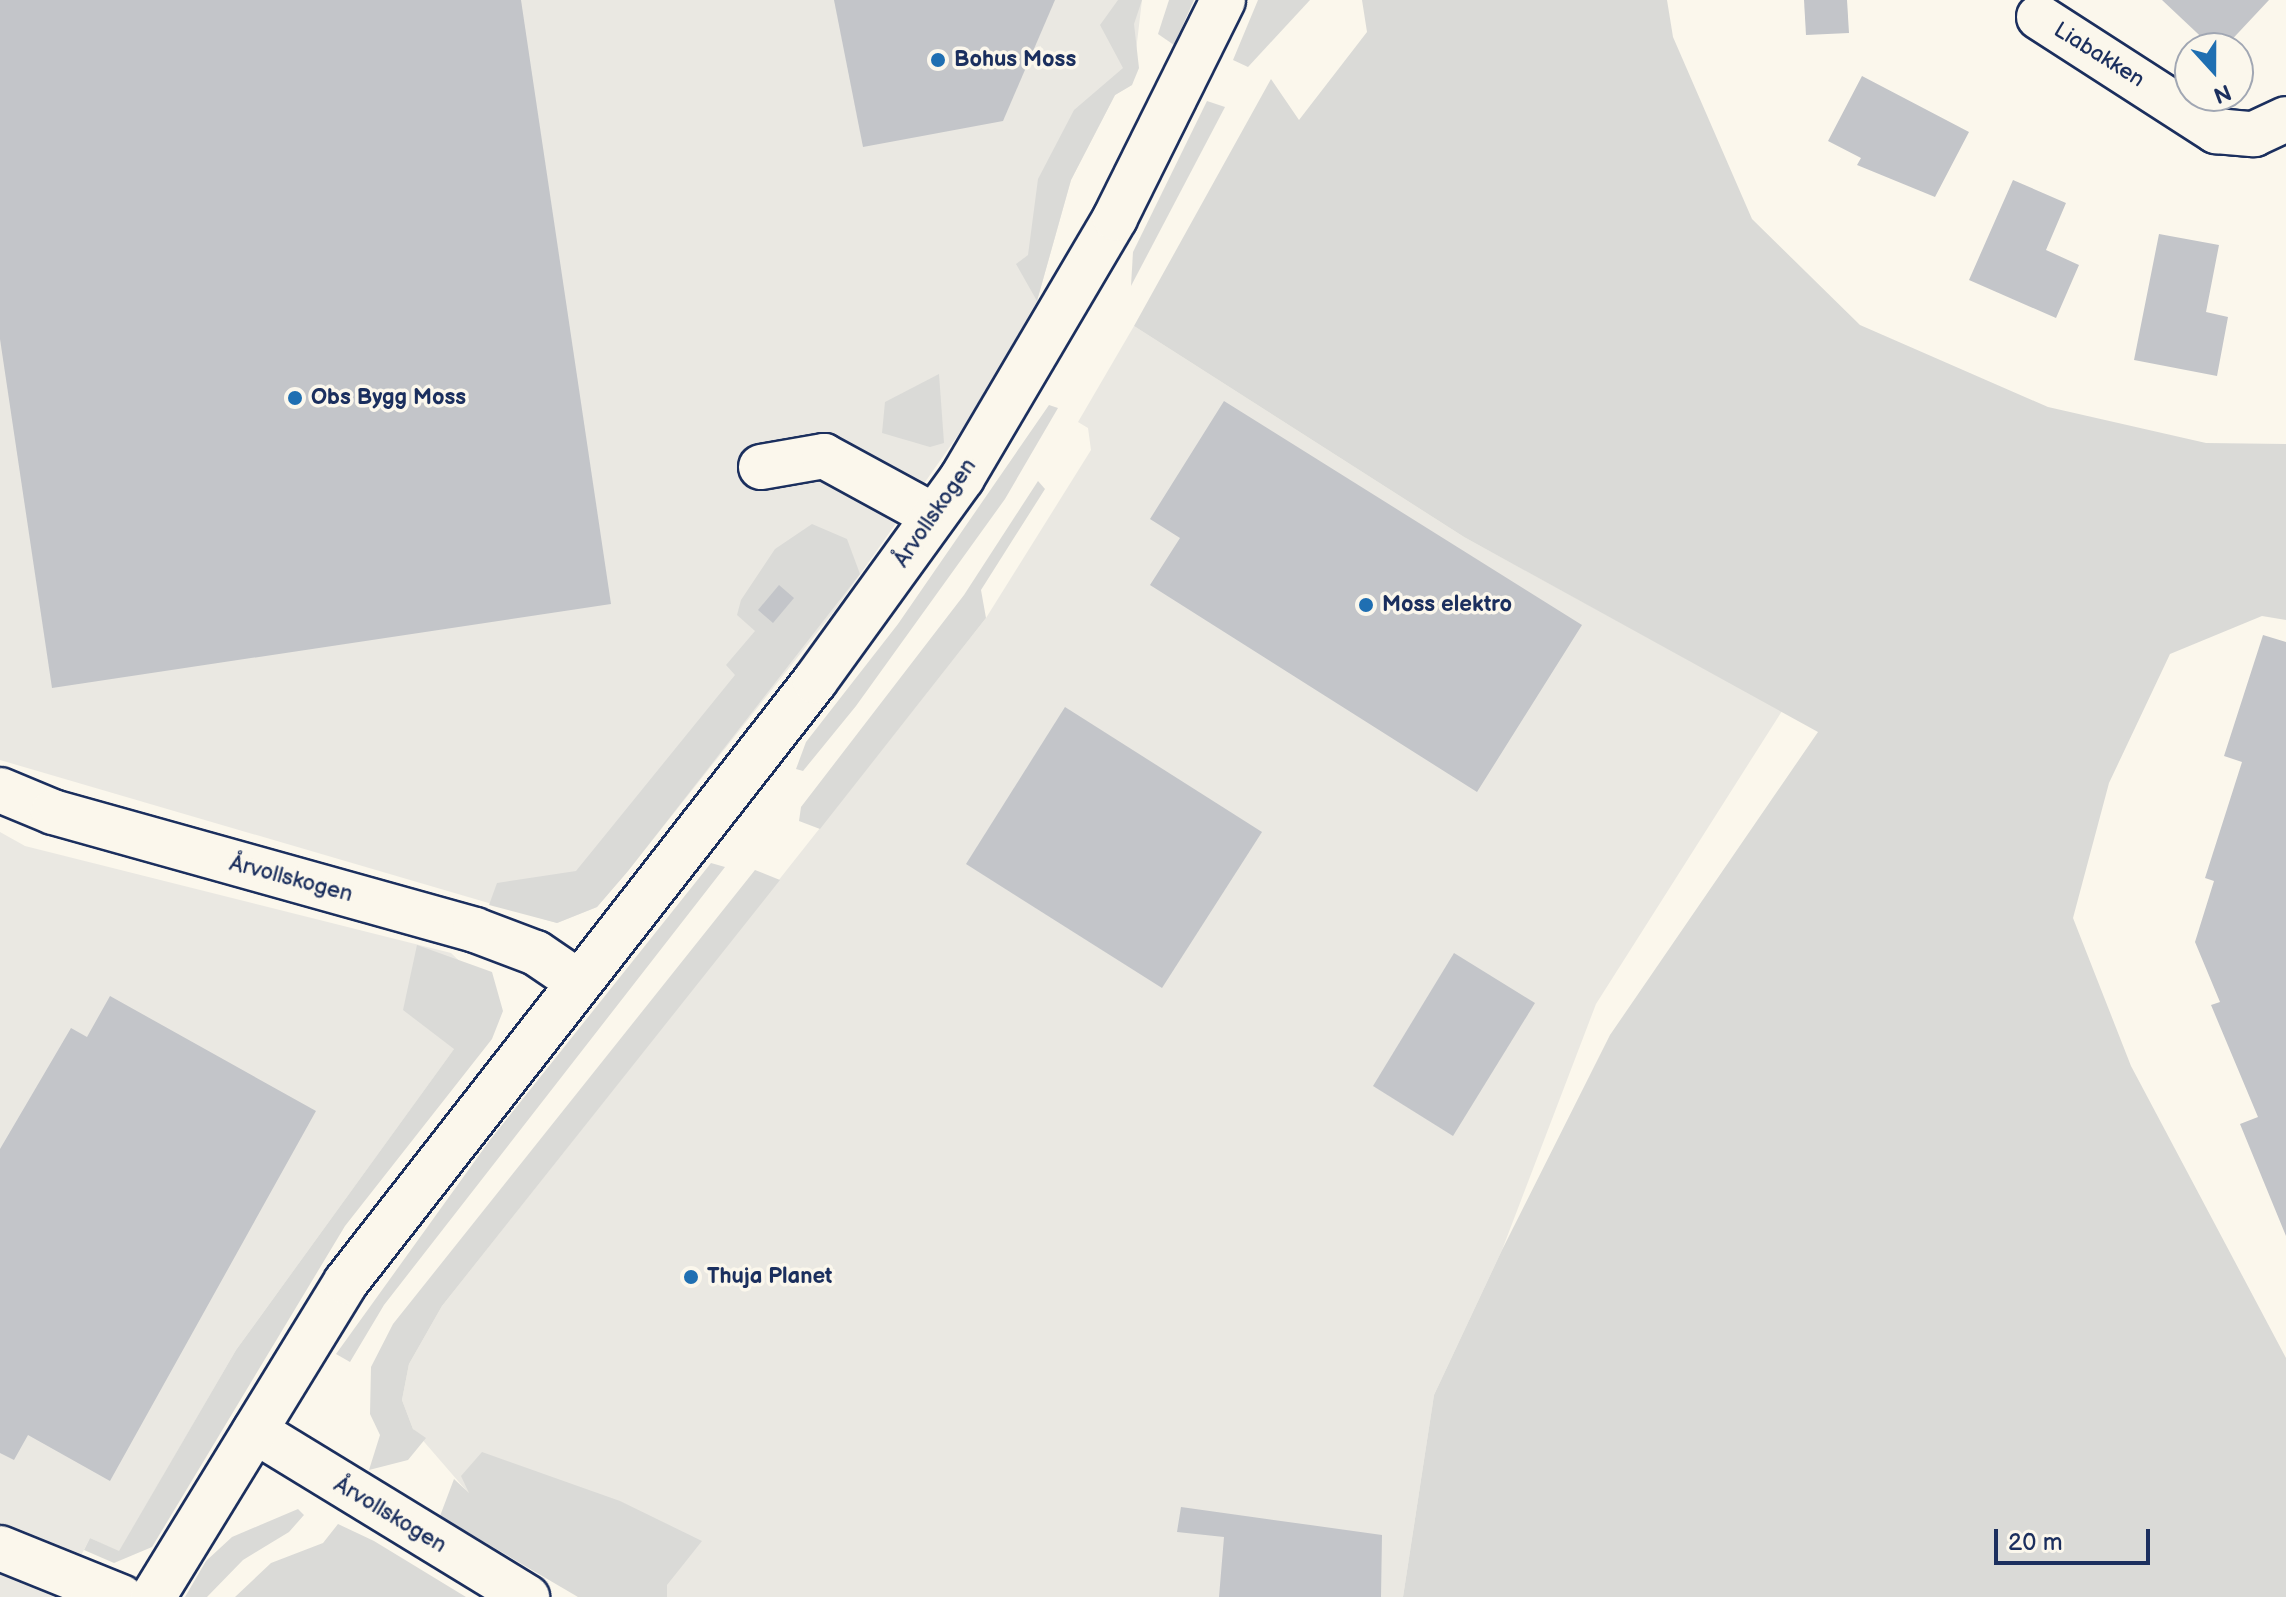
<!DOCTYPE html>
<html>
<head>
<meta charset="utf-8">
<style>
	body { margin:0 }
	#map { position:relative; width:2286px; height:1597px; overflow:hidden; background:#fbf7ec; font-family:"Balsamiq Sans",sans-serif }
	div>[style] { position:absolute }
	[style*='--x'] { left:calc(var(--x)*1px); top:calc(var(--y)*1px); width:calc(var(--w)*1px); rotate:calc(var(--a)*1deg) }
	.built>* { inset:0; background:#eae8e2 }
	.green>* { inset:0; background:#dadad7 }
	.building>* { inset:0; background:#c3c5c9 }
	.roads { filter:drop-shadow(2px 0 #1b2f5e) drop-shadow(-2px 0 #1b2f5e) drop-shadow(0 2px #1b2f5e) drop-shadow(0 -2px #1b2f5e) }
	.minor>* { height:44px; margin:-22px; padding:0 22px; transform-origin:22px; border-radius:22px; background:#fbf7ec }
	.dots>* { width:22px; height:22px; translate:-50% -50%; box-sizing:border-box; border:4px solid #fbf7ec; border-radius:50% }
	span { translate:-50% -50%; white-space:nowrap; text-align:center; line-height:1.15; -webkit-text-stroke:7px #fbf7ec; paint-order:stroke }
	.street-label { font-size:22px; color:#1b2f5e }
	.poi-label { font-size:22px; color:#1b2f5e; font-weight:700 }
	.left { translate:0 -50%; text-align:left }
	.north { position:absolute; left:2174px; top:32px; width:80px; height:80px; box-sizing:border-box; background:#fbf7ec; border:2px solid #a1a7b3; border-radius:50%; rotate:159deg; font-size:22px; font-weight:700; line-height:32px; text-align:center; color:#1b2f5e }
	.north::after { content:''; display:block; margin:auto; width:28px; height:36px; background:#1f6fb2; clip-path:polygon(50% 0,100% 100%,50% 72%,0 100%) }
	.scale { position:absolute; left:1994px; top:1529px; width:156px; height:36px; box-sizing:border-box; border:4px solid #1b2f5e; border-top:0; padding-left:10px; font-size:24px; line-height:28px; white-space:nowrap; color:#1b2f5e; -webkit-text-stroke:6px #fbf7ec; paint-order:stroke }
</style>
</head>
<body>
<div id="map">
	<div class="built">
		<div style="clip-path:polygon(0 0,1142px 0,1132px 85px,1115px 95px,1071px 180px,1037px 301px,975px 411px,835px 610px,628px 871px,597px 907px,557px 923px,0 760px)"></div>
		<div style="clip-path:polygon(1134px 326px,1464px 537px,1782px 711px,1596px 1004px,1502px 1250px,1434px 1395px,1403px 1597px,648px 1597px,471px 1496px,413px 1429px,402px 1400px,409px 1364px,442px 1306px,986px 618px,1091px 450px,1088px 428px,1078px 422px)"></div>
		<div style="clip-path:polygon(0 832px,25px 846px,451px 953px,494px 994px,236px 1350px,119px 1552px,90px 1538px,60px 1597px,0 1597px)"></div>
	</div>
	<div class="green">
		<div style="clip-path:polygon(1118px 0,1142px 0,1134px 24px,1139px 68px,1132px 85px,1115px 95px,1071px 180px,1037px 301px,1016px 264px,1028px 255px,1038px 179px,1074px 110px,1123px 68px,1100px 25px)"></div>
		<div style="clip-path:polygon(1169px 0,1194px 0,1174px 45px,1158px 34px)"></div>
		<div style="clip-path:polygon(1258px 0,1310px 0,1248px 67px,1233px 60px)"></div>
		<div style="clip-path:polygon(1362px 0,1667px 0,1673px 37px,1752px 219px,1860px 325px,2048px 407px,2206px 443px,2286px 444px,2286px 620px,2262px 616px,2170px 654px,2109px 783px,2073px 918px,2131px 1066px,2286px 1358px,2286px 1597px,1403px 1597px,1434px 1395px,1502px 1250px,1610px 1035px,1818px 732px,1464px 537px,1134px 326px,1271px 79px,1299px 120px,1367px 32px)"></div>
		<div style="clip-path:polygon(1207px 101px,1225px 107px,1131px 286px,1133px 252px)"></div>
		<div style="clip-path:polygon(939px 374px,944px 443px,930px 447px,882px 433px,885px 402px)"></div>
		<div style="clip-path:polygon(1049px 405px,1058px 408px,1005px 499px,856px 706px,803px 771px,796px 769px,806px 742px,898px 624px)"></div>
		<div style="clip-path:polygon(1038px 481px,1045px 489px,981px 590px,986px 618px,820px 829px,799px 821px,801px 807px,964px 595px)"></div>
		<div style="clip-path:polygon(812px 524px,847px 539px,860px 574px,628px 871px,597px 907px,557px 923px,489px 905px,497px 883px,576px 871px,735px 675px,726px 665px,755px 631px,737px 615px,741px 600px,775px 549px)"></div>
		<div style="clip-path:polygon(711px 863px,725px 867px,384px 1305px,350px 1362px,336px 1354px,490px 1140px)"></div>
		<div style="clip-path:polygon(755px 870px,780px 880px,442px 1306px,409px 1364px,402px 1400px,413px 1429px,426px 1438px,408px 1460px,369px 1470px,380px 1435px,370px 1414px,371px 1367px,393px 1324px)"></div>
		<div style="clip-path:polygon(417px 945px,492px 972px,503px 1011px,492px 1039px,345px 1226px,152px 1547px,114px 1563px,84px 1550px,90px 1538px,119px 1551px,236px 1350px,454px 1049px,403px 1010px)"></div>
		<div style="clip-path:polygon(482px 1452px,620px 1501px,702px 1541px,667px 1585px,667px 1597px,578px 1597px,440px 1516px,454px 1479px,469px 1493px,461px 1476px)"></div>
		<div style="clip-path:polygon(298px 1509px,304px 1515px,289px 1532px,243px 1560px,207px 1597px,185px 1597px,206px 1561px,232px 1537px)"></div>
		<div style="clip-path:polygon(338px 1524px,374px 1541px,466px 1597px,235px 1597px,271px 1563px,323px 1543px)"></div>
	</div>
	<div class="building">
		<div style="clip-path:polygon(0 0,521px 0,611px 604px,52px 688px,0 339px)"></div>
		<div style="clip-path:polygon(834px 0,1055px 0,1003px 121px,863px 147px)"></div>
		<div style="clip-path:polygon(1804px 0,1847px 0,1849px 33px,1806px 35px)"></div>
		<div style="clip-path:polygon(2162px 0,2269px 0,2224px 48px,2213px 48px)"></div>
		<div style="clip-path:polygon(1862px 76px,1969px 132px,1935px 197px,1857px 165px,1861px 158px,1828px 141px)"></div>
		<div style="clip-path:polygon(2013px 180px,2066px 203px,2046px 250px,2079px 265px,2056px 318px,1969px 280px)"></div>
		<div style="clip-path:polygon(2159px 234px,2219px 245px,2206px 312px,2228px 317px,2217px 376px,2134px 360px)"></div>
		<div style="clip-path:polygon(1224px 401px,1582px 625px,1477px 792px,1150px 585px,1180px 538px,1150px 519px)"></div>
		<div style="clip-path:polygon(779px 585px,794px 598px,773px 623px,758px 610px)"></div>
		<div style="clip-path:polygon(2263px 635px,2286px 642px,2286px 1236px,2240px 1124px,2258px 1117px,2211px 1005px,2220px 1002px,2195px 942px,2214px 881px,2205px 878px,2242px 762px,2224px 756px)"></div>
		<div style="clip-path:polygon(1065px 707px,1262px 832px,1162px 988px,966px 864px)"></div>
		<div style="clip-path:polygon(1454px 953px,1535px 1003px,1453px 1136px,1373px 1086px)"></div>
		<div style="clip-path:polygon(110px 996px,316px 1111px,110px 1481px,28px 1435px,14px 1460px,0 1453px,0 1149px,71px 1028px,87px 1037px)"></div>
		<div style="clip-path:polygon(1181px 1507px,1382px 1535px,1381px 1597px,1219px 1597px,1224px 1537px,1177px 1532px)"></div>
	</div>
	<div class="roads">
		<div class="minor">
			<div style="--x:2039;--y:17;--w:211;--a:32.8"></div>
			<div style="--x:2216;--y:131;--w:38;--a:5"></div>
			<div style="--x:2254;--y:134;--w:35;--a:-25"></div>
			<div style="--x:761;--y:467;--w:64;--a:-9.9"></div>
			<div style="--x:824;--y:456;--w:125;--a:28.6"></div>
			<div style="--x:0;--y:790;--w:57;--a:22.5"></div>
			<div style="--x:53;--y:812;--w:438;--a:15.6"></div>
			<div style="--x:475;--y:930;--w:65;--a:20.7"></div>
			<div style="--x:536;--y:953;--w:50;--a:34.3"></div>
			<div style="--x:255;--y:1431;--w:319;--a:31.4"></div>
			<div style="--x:0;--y:1548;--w:131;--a:22"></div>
			<div style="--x:153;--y:1597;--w:369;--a:-58.5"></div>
			<div style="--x:346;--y:1282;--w:762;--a:-52.03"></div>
			<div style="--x:815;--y:681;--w:251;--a:-54.1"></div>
			<div style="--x:962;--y:478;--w:302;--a:-59.5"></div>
			<div style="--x:1115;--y:218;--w:243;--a:-63.6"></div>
		</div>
	</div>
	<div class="dots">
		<div style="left:938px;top:60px;background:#1f6fb2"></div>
		<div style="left:295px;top:398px;background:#1f6fb2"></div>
		<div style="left:1366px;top:605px;background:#1f6fb2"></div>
		<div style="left:691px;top:1277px;background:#1f6fb2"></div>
	</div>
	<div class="street-label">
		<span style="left:2099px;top:55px;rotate:32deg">Liabakken</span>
		<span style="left:935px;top:513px;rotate:-55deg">Årvollskogen</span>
		<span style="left:291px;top:879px;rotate:15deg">Årvollskogen</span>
		<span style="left:390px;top:1515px;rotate:31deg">Årvollskogen</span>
	</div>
	<div class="poi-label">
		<span class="left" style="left:954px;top:60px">Bohus Moss</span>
		<span class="left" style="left:311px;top:398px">Obs Bygg Moss</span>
		<span class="left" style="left:1382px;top:605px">Moss elektro</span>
		<span class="left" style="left:707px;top:1277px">Thuja Planet</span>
	</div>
	<div class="north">N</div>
	<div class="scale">20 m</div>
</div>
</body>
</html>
